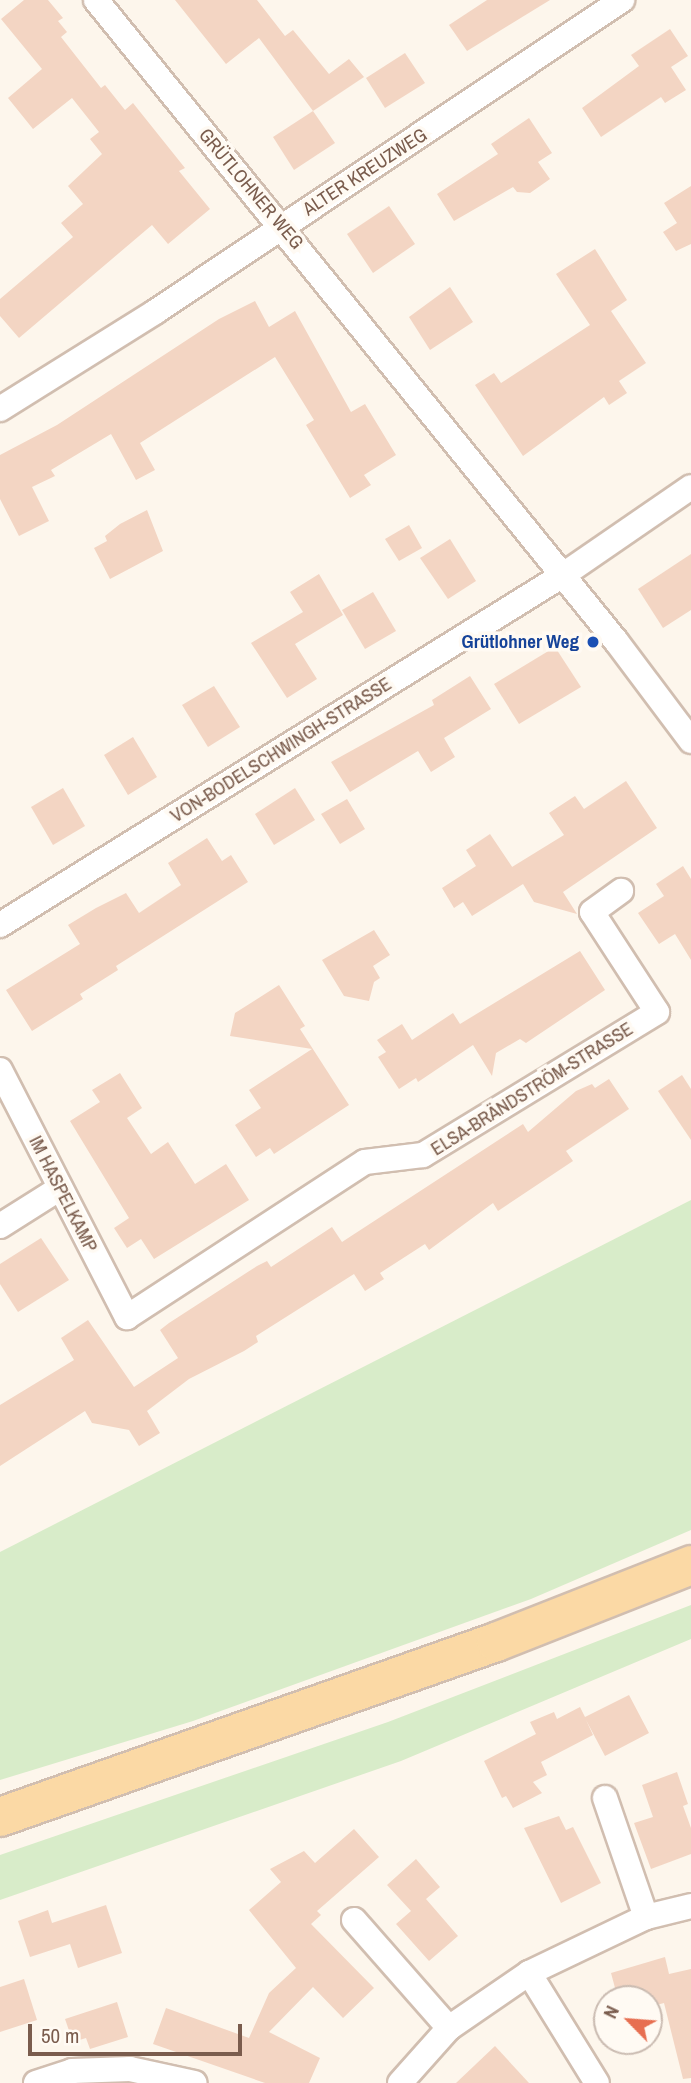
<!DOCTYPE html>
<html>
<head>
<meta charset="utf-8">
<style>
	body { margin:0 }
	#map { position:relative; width:691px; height:2083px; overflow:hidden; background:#fdf6ec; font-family:"Archivo Narrow",sans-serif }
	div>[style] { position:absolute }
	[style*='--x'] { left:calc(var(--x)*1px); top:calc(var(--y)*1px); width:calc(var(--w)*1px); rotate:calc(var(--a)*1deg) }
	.green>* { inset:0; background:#d8ecc9 }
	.building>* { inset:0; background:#f3d5c3 }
	.roads { filter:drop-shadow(2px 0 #d1beb0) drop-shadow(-2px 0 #d1beb0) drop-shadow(0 2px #d1beb0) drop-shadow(0 -2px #d1beb0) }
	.street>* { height:24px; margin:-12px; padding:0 12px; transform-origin:12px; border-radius:12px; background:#fff }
	.primary>* { height:38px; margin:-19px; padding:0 19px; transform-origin:19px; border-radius:19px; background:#fbd9a5 }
	.dots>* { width:19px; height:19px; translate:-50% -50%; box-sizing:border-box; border:4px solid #fffaf3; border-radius:50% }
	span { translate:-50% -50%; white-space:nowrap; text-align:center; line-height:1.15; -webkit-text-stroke:7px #fffaf3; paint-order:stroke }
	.street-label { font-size:19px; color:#7a5c4d }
	.transit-label { font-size:19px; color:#164399; font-weight:700 }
	.right { translate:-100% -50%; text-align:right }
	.north { position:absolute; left:593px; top:1985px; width:70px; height:70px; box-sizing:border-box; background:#fffaf3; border:2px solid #cabbb1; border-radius:50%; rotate:295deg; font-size:19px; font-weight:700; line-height:28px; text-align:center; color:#7a5c4d }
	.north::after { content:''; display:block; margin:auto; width:24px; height:32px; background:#e76f51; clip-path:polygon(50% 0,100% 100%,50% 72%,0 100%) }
	.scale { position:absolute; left:28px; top:2024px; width:214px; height:32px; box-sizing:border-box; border:4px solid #7a5c4d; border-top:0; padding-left:9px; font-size:21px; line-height:24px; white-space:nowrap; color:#7a5c4d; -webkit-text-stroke:5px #fffaf3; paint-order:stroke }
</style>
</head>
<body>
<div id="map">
	<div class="green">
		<div style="clip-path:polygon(691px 1200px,691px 1530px,531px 1599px,193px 1721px,0 1780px,0 1552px)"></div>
		<div style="clip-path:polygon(691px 1605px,691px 1639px,401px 1761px,0 1900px,0 1855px,388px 1722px)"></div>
	</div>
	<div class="building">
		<div style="clip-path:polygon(24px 0,48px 0,63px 18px,58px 21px,67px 32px,61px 37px,101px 88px,105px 85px,125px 110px,133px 103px,185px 168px,179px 171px,210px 209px,168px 244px,152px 225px,19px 338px,0 316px,0 299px,73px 237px,61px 223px,83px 204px,68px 186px,102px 154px,90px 139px,99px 132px,72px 98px,33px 129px,8px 98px,42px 69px,1px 19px)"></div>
		<div style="clip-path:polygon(175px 0,257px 0,285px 36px,293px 30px,329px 74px,349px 59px,364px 77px,313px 111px,259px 38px,226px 64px)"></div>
		<div style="clip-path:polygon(487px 0,550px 0,467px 51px,449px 25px)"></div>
		<div style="clip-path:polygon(670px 29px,688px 56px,671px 67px,686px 90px,665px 103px,661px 97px,601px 137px,582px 108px,639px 66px,631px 55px)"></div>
		<div style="clip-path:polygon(405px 53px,425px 83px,385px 108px,366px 78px)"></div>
		<div style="clip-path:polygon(313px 111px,335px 143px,294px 170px,273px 137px)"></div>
		<div style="clip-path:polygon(529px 118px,552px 153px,538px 162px,550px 179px,530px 193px,517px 192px,513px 187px,454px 221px,437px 194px,498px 154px,491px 144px)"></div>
		<div style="clip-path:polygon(691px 186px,691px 244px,676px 251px,663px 232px,677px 223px,664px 203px)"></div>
		<div style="clip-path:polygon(389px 206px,415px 244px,373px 273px,347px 234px)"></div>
		<div style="clip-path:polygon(595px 249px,627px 300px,611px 311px,646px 363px,619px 381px,627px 393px,609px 405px,604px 397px,523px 456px,475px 385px,494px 373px,501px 383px,590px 325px,556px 274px)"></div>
		<div style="clip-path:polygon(450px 287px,473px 322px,430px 350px,409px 317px)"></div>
		<div style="clip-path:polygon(255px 301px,269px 327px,295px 311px,351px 412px,365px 404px,396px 455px,364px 475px,371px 485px,350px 498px,306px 425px,314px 420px,275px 357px,140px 443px,155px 470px,136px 480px,111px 434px,51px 470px,55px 476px,32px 487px,49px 521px,19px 536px,0 499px,0 455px,57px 425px,219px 319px)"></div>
		<div style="clip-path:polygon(147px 510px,163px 551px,110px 579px,94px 548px,107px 541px,105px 536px,120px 524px)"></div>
		<div style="clip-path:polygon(409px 525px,422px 548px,399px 561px,385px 539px)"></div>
		<div style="clip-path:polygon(450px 539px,476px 581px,448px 599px,420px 558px)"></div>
		<div style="clip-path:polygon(691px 554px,691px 610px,663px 628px,638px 589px)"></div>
		<div style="clip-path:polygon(319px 574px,343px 615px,295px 644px,317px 679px,287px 698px,251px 643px,303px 612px,290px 592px)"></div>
		<div style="clip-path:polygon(373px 592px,396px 631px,365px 649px,342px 610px)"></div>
		<div style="clip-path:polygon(555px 647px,581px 687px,519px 724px,494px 684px)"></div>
		<div style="clip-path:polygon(470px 676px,491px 709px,444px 738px,455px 757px,431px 772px,418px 751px,350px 792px,331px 762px,434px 705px,432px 700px)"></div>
		<div style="clip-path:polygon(214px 686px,240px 727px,208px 747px,182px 705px)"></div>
		<div style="clip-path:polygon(133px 737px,157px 777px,128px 795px,104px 755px)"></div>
		<div style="clip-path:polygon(626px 781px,657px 828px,563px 892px,577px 914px,534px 902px,523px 884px,472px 916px,463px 902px,454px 908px,442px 888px,476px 866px,466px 850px,490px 834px,519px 877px,512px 867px,564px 835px,549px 813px,575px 796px,584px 809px)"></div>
		<div style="clip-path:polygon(63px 788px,85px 826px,53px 845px,31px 807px)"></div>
		<div style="clip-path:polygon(295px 788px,315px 820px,274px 845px,255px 814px)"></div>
		<div style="clip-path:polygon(347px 799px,365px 829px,340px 844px,321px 814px)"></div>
		<div style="clip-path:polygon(207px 838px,222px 861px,231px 855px,248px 882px,116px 966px,118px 970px,80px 994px,83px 999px,32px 1031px,6px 990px,80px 944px,68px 925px,96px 908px,126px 893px,139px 913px,181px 885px,168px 863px)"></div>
		<div style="clip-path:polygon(683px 866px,691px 879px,691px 960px,675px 934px,659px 944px,638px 913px,664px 896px,656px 884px)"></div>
		<div style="clip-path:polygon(374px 930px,390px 955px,373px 966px,380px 978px,374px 982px,369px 1001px,344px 996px,322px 960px)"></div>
		<div style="clip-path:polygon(580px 951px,605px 990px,526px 1043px,520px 1039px,496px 1053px,492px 1076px,473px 1045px,418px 1082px,416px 1078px,399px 1089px,378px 1057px,386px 1052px,377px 1040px,402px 1024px,412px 1040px,453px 1013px,460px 1024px)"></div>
		<div style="clip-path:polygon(279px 985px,305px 1026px,300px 1029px,349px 1105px,274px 1154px,270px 1148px,256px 1157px,235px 1125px,261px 1108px,249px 1090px,312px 1049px,230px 1036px,235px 1013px)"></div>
		<div style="clip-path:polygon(120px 1073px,142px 1108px,127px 1118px,151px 1154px,168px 1142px,195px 1184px,226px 1164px,249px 1200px,154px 1259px,141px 1239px,127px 1248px,114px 1228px,129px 1218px,70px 1121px,100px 1102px,92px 1090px)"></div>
		<div style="clip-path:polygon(682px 1075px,691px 1089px,691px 1140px,658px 1091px)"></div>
		<div style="clip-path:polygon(609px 1079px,629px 1109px,566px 1151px,573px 1161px,498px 1211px,493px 1203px,429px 1250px,425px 1244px,380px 1273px,384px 1279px,365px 1291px,354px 1274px,256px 1336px,258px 1342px,244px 1351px,189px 1379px,147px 1411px,160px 1433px,139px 1446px,129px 1430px,92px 1423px,85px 1411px,0 1466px,0 1405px,74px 1360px,61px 1338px,88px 1320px,134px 1387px,178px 1358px,160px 1330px,169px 1323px,257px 1266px,267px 1261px,271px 1267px,332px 1227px,342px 1242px,523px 1124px,528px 1132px,576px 1091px,592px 1084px,595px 1088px)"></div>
		<div style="clip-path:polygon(41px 1238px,69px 1280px,18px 1312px,0 1284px,0 1264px)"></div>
		<div style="clip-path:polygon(629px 1695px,649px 1733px,605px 1756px,586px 1720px,593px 1735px,541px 1762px,547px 1775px,533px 1782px,542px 1793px,513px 1808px,506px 1796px,502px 1798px,484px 1761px,536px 1734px,530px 1722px,554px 1712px,557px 1719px,580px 1707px,585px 1717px)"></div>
		<div style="clip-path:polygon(677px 1772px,688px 1804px,683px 1806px,691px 1828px,691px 1854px,651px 1869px,634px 1823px,653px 1817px,642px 1785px)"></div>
		<div style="clip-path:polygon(559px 1816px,566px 1830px,573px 1827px,601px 1883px,561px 1903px,524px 1828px)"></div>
		<div style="clip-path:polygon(354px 1829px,379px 1857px,317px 1911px,321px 1915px,311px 1924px,374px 1988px,343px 2018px,313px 1987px,269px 2032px,320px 2058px,309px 2083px,265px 2083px,153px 2044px,166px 2008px,249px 2038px,269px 1993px,296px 1968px,249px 1910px,281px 1882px,270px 1869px,304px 1851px,315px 1863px)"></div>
		<div style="clip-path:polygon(416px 1859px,440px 1887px,426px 1899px,458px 1936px,429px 1961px,396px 1924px,411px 1911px,387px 1885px)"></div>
		<div style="clip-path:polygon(106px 1905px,122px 1953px,78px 1968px,70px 1944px,30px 1957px,18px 1921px,48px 1910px,52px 1923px)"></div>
		<div style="clip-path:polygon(665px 1957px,669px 1974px,691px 1969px,691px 2078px,683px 2079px,664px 2003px,649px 2007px,649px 1999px,618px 1999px,611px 1973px)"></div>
		<div style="clip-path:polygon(24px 1979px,37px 2020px,0 2032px,0 1987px)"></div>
		<div style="clip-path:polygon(117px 2002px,128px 2037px,90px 2049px,86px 2038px,73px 2042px,65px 2019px)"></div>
		<div style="clip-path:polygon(495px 2046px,529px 2083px,456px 2083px)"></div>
	</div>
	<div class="roads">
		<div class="street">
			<div style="--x:96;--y:0;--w:825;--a:50.95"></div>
			<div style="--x:616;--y:641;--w:125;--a:53.1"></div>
			<div style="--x:0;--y:409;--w:183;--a:-32"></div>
			<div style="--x:155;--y:312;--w:562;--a:-33.75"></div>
			<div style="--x:0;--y:925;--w:663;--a:-31.87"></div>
			<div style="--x:563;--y:575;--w:155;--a:-34.5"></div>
			<div style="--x:0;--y:1070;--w:278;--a:62.8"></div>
			<div style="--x:127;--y:1317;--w:284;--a:-33.1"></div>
			<div style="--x:365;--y:1162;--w:58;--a:-6.9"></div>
			<div style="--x:423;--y:1155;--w:274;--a:-31.4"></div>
			<div style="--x:657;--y:1012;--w:119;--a:-123"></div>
			<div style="--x:592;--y:912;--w:36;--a:-36"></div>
			<div style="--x:0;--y:1226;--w:71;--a:-32.3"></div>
			<div style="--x:605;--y:1798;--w:126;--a:71"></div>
			<div style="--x:354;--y:1920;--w:144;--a:48.7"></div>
			<div style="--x:529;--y:1973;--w:129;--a:58.3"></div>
			<div style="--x:36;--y:2083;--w:38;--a:-18"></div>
			<div style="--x:72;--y:2071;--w:58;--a:-2"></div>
			<div style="--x:130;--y:2069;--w:66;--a:12.2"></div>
			<div style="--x:400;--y:2083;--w:74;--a:-48.3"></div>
			<div style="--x:449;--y:2028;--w:97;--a:-34.5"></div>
			<div style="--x:529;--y:1973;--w:130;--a:-25.6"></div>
			<div style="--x:646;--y:1917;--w:46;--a:-13.7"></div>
		</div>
		<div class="primary">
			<div style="--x:0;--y:1817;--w:526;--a:-19.43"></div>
			<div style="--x:496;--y:1642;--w:210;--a:-21.5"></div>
		</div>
	</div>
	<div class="dots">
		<div style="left:593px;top:642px;background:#1a4fb4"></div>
	</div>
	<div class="street-label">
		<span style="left:365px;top:172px;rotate:-33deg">ALTER KREUZWEG</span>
		<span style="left:251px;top:189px;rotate:50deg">GRÜTLOHNER WEG</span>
		<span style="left:281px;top:750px;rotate:-32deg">VON-BODELSCHWINGH-STRASSE</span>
		<span style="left:532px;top:1089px;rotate:-32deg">ELSA-BRÄNDSTRÖM-STRASSE</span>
		<span style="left:63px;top:1194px;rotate:63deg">IM HASPELKAMP</span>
	</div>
	<div class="transit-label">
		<span class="right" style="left:579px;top:642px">Grütlohner Weg</span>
	</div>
	<div class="north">N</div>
	<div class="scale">50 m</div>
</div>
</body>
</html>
